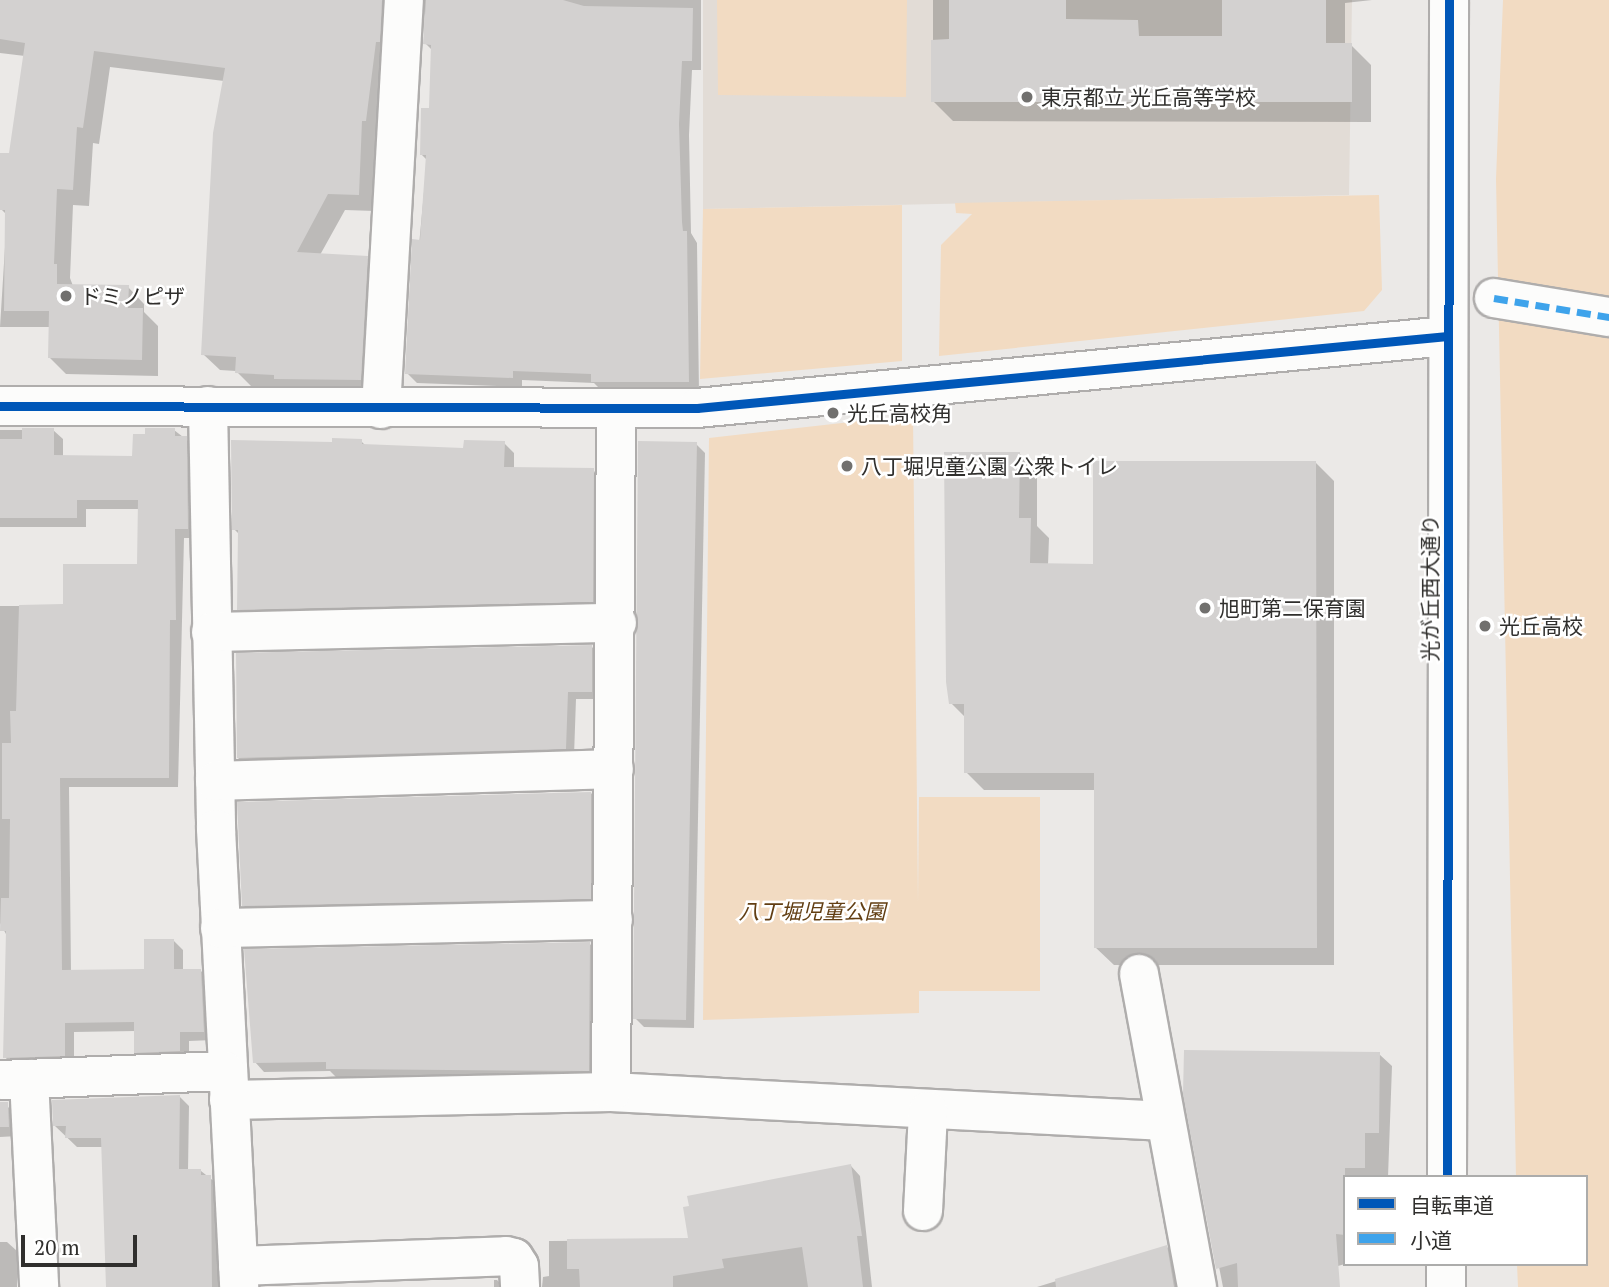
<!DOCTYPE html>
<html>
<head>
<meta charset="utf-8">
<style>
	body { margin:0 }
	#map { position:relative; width:1609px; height:1287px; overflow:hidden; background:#ebe9e7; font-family:"PT Serif","Noto Sans JP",serif }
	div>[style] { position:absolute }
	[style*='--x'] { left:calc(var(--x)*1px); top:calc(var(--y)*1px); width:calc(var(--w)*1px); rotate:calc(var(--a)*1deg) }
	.built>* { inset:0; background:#e2dcd6 }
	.green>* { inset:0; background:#f2dbc2 }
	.shadow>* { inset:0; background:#0003 }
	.building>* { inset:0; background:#d3d1d0 }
	.roads { filter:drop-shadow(2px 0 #afadac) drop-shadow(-2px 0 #afadac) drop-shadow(0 2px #afadac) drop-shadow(0 -2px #afadac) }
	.street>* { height:38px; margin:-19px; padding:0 19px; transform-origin:19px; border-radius:19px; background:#fcfcfb }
	.secondary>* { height:38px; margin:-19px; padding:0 19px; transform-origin:19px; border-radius:19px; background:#fcfcfb }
	.quiet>* { height:7px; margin-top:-3.5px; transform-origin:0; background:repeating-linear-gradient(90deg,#3ea3eb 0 14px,transparent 0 21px) }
	.cycleway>* { height:9px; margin:-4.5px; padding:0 4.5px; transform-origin:4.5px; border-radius:4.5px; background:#0057b8 }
	.dots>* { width:19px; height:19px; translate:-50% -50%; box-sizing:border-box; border:4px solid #fff; border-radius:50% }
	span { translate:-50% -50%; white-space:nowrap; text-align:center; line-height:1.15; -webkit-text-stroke:5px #fff; paint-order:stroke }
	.poi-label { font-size:21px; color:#302f2d }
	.left { translate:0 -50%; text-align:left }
	.street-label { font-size:21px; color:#302f2d }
	.park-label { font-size:21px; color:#623e12; font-style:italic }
	.legend { position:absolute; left:1343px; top:1175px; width:245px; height:91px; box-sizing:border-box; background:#fff; border:2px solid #acacab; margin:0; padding:9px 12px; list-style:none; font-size:21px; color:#302f2d }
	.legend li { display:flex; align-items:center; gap:14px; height:35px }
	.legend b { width:35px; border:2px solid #acacab }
	.scale { position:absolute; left:21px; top:1235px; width:116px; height:32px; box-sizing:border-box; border:4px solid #302f2d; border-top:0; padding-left:9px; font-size:21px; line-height:24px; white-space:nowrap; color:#302f2d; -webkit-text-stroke:5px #fff; paint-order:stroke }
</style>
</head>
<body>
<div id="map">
	<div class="built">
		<div style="clip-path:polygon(703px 0,1352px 0,1349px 195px,703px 209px)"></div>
	</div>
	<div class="green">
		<div style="clip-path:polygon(717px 0,907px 0,906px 97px,718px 95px)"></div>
		<div style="clip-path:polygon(1503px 0,1609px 0,1609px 1287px,1518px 1287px,1517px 1264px,1586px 1264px,1586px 1177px,1516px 1177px,1496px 179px)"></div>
		<div style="clip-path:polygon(1379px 195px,1382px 290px,1364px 311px,939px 356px,941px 245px,972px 214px,956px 213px,955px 203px)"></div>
		<div style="clip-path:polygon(902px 205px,902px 361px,700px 379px,703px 209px)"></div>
		<div style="clip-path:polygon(913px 415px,918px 903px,919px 797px,1040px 797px,1040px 991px,919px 991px,919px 1013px,703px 1020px,709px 438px)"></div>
	</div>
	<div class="shadow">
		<div style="clip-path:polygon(0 0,396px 0,375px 211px,345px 210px,320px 255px,367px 258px,383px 274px,377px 396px,254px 389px,236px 371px,220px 370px,203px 354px,224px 81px,110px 67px,99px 144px,93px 143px,89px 206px,73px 205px,70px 278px,73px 286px,128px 287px,144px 304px,144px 312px,158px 326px,158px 376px,66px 374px,50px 358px,50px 327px,0 327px,7px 215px,1px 209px,0 155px,11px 155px,25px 56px,0 53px)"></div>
		<div style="clip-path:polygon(424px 0,701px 0,701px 70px,692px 70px,689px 135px,691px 233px,697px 243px,699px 392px,603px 392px,594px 383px,522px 380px,522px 387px,417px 383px,407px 373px,427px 160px,421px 154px,431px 110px,433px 51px,425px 43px)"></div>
		<div style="clip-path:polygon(933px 0,1372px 0,1345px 3px,1345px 45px,1351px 45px,1371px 65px,1371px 122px,953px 121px,933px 101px)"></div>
		<div style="clip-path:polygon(0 430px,53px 430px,63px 439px,63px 457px,134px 458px,146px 436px,174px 430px,196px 447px,197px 538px,184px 538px,178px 787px,69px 787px,71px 972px,145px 971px,173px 940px,183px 950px,183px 970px,200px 970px,210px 980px,213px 1040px,189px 1041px,189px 1060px,146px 1062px,136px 1052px,136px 1031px,74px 1032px,74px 1065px,14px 1067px,5px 1057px,7px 936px,0 923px,0 606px,65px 606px,138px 565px,139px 509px,86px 509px,86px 527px,0 527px)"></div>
		<div style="clip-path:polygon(361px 441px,366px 446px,465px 450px,504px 443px,514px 453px,514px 469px,593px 470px,603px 480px,602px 611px,249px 619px,239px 609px,240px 535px,234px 529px,334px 444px)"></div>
		<div style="clip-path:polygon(696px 444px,705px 453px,694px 1028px,644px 1027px,635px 1018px)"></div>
		<div style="clip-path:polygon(1019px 453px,1037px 471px,1037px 526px,1049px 538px,1048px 565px,1095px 565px,1316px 463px,1334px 481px,1334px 965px,1114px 965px,1095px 947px,1095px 790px,984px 790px,966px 772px,966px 718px,951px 703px)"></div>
		<div style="clip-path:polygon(592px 647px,600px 655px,600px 699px,576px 699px,574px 756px,246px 766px,238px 758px)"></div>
		<div style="clip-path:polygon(591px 793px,600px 802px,599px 907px,252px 914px,243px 905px)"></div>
		<div style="clip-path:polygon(590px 944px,599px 954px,598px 1079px,337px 1078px,330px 1071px,264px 1072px,255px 1062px,246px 951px)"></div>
		<div style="clip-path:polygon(1379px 1054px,1392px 1066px,1388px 1177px,1345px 1177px,1345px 1264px,1264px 1287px,1223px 1287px,1185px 1094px)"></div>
		<div style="clip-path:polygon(179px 1096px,189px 1106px,188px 1171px,201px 1171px,220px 1186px,221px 1287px,108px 1287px,103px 1147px,77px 1147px,55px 1126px)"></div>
		<div style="clip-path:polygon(0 1102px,17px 1113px,18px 1136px,0 1137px)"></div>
		<div style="clip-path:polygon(851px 1166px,860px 1176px,872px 1287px,542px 1287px,543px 1277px,549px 1276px,549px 1241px,690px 1240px)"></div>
		<div style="clip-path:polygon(0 1242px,7px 1242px,17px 1251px,17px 1287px,0 1287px)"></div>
		<div style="clip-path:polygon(1167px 1247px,1176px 1257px,1183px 1287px,1037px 1287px)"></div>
		<div style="clip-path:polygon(494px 1280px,497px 1280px,504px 1287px,494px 1287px)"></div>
	</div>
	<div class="building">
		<div style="clip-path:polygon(0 0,382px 0,380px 42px,376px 42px,366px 121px,362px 121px,359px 195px,328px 194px,297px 252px,368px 256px,361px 380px,274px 379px,274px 375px,235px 373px,236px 357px,201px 355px,213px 133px,225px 68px,94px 51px,83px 128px,77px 127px,73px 190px,57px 189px,54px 264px,57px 264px,57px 284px,129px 285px,128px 308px,143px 308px,142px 360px,48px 358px,49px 311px,4px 311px,5px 210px,0 210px,0 153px,9px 153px,25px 43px,0 39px)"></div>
		<div style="clip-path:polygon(426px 0,563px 0,584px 6px,693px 8px,692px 61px,682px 61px,679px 124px,682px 222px,683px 231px,687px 231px,689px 382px,591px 382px,591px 374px,513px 371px,513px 378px,405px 374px,412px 239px,420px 240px,426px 155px,420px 155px,421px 108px,429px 108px,431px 45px,423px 44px)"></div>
		<div style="clip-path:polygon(949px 0,1066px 0,1066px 19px,1138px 20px,1139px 36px,1222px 36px,1222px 0,1326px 0,1326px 43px,1352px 43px,1352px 102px,931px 102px,931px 40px,949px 39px)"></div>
		<div style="clip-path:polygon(22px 428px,54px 428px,54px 455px,132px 456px,133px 434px,145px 434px,145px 428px,175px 428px,175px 436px,187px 436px,188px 529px,175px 529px,176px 620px,170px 620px,169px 778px,60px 778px,62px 970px,144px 969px,144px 939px,174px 939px,174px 969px,201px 969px,204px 1032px,180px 1032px,180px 1051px,134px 1053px,134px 1022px,65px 1023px,65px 1056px,3px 1058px,6px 931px,0 931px,1px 898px,9px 898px,10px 819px,2px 819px,2px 743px,11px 743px,10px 711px,16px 711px,19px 605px,63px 604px,63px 564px,137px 564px,138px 500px,77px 500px,77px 518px,0 518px,0 439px,22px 439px)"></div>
		<div style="clip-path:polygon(332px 438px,362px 439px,362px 444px,463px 448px,464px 440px,505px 441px,504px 467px,594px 468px,593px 602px,237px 610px,238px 530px,232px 530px,231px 440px,332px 442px)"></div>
		<div style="clip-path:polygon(638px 441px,697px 442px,686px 1020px,633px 1019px)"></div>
		<div style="clip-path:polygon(944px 452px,1020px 452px,1019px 518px,1031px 518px,1030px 563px,1093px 564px,1093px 461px,1316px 461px,1317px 948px,1094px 948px,1094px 773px,964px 773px,964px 704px,949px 704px,946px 682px)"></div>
		<div style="clip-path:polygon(592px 645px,592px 692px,568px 692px,566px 749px,237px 758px,236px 653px)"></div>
		<div style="clip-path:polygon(591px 792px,591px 899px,242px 906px,237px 802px)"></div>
		<div style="clip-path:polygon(590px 942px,589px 1071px,326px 1069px,326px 1062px,253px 1063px,244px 949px)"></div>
		<div style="clip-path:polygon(1184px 1050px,1380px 1052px,1379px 1133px,1365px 1133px,1365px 1168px,1345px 1168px,1345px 1235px,1336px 1234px,1340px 1287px,1238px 1287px,1237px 1263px,1216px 1269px,1183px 1094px)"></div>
		<div style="clip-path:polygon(180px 1095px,179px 1169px,201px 1169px,201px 1175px,211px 1175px,212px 1287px,106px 1287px,101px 1138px,65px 1138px,66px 1126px,53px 1126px,52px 1100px)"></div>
		<div style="clip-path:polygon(0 1102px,8px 1102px,9px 1127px,0 1127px)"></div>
		<div style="clip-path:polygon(851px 1164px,862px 1236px,857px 1236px,863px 1287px,808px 1287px,802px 1247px,722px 1259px,724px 1268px,673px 1276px,673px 1287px,580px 1287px,579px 1269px,567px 1269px,567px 1239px,688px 1238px,683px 1207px,689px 1206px,687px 1196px)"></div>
		<div style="clip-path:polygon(1167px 1245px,1174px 1287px,1056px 1287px,1055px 1279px)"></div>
	</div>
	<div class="roads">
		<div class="street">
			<div style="--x:1494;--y:298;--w:117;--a:9.4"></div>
			<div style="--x:208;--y:406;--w:423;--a:88.9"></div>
			<div style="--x:216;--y:829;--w:459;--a:87.1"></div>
			<div style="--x:381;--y:409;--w:410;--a:-86.8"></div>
			<div style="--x:211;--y:632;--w:406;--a:-1.3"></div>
			<div style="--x:215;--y:781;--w:399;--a:-1.7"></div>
			<div style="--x:220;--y:928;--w:393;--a:-1.2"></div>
			<div style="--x:1139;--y:974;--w:318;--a:79.5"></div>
			<div style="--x:29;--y:1079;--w:208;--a:87.2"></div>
			<div style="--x:0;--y:1080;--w:225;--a:-2.3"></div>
			<div style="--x:611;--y:1092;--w:555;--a:3"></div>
			<div style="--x:229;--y:1100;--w:382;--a:-1.2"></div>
			<div style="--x:611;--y:1092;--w:683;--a:-89.58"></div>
			<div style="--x:923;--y:1211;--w:100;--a:-87.1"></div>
			<div style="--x:238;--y:1266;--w:268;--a:-2.1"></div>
			<div style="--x:506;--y:1256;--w:8;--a:14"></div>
			<div style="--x:514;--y:1258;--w:9;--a:58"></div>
			<div style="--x:519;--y:1266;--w:21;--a:87"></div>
		</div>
		<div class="secondary">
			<div style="--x:0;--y:406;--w:697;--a:0.16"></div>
			<div style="--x:697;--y:408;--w:754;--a:-5.48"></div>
			<div style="--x:1447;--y:1177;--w:1177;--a:-89.9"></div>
			<div style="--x:1446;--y:1287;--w:23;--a:-90"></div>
		</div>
	</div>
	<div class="quiet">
		<div style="--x:1494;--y:298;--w:117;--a:9.4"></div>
	</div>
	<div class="cycleway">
		<div style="--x:0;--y:406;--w:697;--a:0.16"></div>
		<div style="--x:697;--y:408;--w:754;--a:-5.48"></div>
		<div style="--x:1447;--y:1177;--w:1177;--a:-89.9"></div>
	</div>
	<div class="dots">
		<div style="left:1027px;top:97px;background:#71706e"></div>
		<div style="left:66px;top:296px;background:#71706e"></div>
		<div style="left:833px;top:413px;background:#71706e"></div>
		<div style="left:847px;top:466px;background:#71706e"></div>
		<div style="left:1205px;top:608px;background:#71706e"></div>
		<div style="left:1485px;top:626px;background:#71706e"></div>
	</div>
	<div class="poi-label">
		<span class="left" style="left:1041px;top:97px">東京都立 光丘高等学校</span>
		<span class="left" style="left:80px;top:296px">ドミノピザ</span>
		<span class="left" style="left:847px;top:413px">光丘高校角</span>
		<span class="left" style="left:861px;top:466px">八丁堀児童公園 公衆トイレ</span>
		<span class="left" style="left:1219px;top:608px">旭町第二保育園</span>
		<span class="left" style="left:1499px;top:626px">光丘高校</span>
	</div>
	<div class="street-label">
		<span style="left:1430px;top:588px;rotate:-90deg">光が丘西大通り</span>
	</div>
	<div class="park-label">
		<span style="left:812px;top:911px">八丁堀児童公園</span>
	</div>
	<ul class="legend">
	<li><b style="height:9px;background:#0057b8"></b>自転車道</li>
	<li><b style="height:9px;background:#3ea3eb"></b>小道</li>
	</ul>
	<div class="scale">20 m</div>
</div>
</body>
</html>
